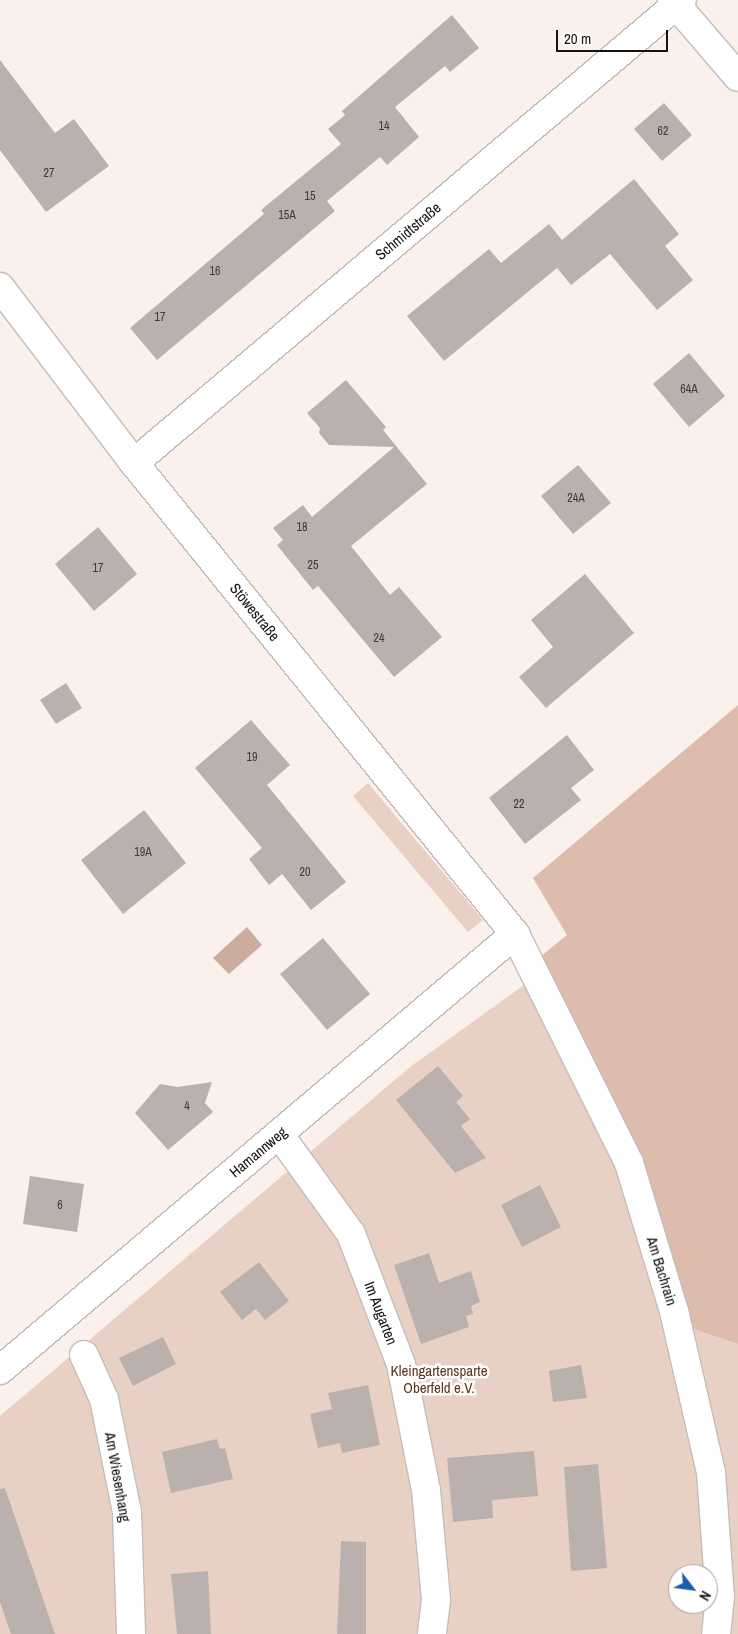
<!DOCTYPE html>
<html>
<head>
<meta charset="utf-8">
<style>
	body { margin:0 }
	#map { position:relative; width:738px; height:1634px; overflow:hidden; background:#faf1ed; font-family:"Archivo Narrow",sans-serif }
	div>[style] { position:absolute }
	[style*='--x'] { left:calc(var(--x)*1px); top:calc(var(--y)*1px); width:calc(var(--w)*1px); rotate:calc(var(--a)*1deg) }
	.green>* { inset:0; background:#e9d0c5 }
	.forest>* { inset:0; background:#ddbcad }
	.water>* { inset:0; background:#cdac9d }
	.building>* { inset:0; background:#bab1ae }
	.roads { filter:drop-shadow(1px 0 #c4bcb8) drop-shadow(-1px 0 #c4bcb8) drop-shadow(0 1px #c4bcb8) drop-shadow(0 -1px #c4bcb8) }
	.minor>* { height:28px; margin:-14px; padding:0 14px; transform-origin:14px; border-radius:14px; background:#fff }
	span { translate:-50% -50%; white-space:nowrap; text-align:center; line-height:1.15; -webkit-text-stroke:5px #fff; paint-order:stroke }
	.number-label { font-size:12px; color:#3e3a38 }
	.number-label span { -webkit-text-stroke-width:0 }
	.street-label { font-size:15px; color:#151210 }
	.park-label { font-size:15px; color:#60331c }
	.north { position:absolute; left:668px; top:1564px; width:50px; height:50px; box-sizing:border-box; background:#fff; border:1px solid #a1a09f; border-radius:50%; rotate:120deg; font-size:14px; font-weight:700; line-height:20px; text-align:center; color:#151210 }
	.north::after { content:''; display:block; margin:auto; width:18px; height:22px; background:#1d5cad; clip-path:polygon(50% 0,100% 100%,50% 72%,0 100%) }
	.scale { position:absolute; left:556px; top:30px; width:112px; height:22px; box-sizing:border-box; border:2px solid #151210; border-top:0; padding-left:6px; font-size:15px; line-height:18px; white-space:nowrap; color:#151210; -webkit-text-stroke:4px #fff; paint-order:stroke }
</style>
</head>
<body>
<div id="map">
	<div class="green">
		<div style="clip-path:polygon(368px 783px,483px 920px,468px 932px,353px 796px)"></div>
		<div style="clip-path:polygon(evenodd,531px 980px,658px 1215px,693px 1329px,738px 1344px,738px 1634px,0 1634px,0 1416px,410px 1067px,531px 980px,678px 1574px,708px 1574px,708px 1604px,678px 1604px,678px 1574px)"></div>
	</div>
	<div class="forest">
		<div style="clip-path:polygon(738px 705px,738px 1344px,693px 1329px,658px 1215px,525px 969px,567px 935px,533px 878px)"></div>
	</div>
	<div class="water">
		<div style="clip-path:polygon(247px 927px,262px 945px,229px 974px,213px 958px)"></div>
	</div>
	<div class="building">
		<div style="clip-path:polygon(452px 15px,479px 48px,450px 72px,445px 66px,395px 107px,419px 137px,387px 165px,380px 157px,327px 201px,335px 211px,157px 360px,130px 328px,264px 214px,261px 210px,341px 144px,328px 129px,345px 115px,342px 111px)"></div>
		<div style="clip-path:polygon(0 60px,55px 133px,74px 119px,109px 166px,46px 212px,0 150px)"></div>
		<div style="clip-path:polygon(664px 103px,692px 135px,662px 161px,634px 129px)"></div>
		<div style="clip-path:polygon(634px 179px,679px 234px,665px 246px,693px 280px,657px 310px,610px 254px,571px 285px,557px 268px,444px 361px,407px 316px,489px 249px,501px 263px,549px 224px,562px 240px)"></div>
		<div style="clip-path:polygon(689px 353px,725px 396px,689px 427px,653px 384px)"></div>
		<div style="clip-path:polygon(346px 380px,386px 427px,383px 430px,427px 484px,351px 546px,390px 595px,399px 587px,442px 637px,394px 677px,318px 586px,313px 590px,277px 545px,283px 540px,273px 528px,303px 505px,312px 517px,394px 447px,329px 445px,319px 433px,320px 428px,307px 413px)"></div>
		<div style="clip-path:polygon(578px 465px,611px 503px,573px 534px,541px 496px)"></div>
		<div style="clip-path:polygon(98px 527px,137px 574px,94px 611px,55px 564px)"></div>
		<div style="clip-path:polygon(585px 574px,634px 633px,546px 708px,519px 677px,553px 647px,531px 620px)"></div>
		<div style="clip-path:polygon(66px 683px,82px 708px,56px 724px,40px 700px)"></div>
		<div style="clip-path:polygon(251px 720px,290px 765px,267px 785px,346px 882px,311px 910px,282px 874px,269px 885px,249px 859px,262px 848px,195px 768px)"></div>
		<div style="clip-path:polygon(567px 735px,594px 770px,571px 788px,581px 800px,525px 844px,489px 798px)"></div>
		<div style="clip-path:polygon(144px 810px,186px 863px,123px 914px,81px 860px)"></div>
		<div style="clip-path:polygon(323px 938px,370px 994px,327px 1030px,280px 974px)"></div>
		<div style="clip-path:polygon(438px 1066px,463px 1096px,456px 1102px,470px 1119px,461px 1126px,486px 1158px,455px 1173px,396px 1100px)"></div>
		<div style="clip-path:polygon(212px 1082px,205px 1103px,213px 1112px,168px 1150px,135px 1113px,160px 1084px,177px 1087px)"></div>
		<div style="clip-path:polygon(30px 1176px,84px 1184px,77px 1232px,23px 1224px)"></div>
		<div style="clip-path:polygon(540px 1185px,561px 1227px,522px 1247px,501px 1205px)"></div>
		<div style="clip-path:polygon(429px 1253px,439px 1283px,471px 1271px,480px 1302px,471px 1306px,473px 1314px,466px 1316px,469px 1327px,421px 1344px,394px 1265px)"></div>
		<div style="clip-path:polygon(259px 1262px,289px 1301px,265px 1320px,256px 1309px,242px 1320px,220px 1292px)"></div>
		<div style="clip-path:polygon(163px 1337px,176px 1364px,133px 1386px,119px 1358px)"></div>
		<div style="clip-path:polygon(581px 1365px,587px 1398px,553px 1402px,549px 1371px)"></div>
		<div style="clip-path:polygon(368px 1385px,380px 1445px,342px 1453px,340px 1443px,318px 1448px,310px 1414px,332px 1409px,328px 1393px)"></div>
		<div style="clip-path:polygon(217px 1439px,220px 1449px,225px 1448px,233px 1479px,171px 1493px,162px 1452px)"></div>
		<div style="clip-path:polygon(534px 1451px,538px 1496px,492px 1500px,493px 1518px,453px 1522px,447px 1458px)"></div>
		<div style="clip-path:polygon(598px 1464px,607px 1568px,571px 1571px,564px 1467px)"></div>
		<div style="clip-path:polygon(5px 1488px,55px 1634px,11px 1634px,0 1602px,0 1489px)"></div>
		<div style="clip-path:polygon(341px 1541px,366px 1542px,366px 1634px,337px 1634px)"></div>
		<div style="clip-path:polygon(208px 1571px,211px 1634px,177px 1634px,171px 1574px)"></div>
	</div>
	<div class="roads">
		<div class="minor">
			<div style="--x:672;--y:0;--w:101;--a:49.4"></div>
			<div style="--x:0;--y:287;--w:221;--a:52.7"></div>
			<div style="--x:134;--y:463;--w:606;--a:51.03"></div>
			<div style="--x:515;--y:934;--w:256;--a:63.5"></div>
			<div style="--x:629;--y:1163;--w:155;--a:73.1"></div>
			<div style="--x:674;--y:1311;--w:165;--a:77.1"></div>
			<div style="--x:711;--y:1472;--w:125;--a:85.9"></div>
			<div style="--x:720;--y:1597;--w:37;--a:96"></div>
			<div style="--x:134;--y:463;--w:717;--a:-40.19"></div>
			<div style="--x:279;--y:1134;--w:123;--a:54.2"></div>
			<div style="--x:351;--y:1234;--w:139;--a:69"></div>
			<div style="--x:401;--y:1364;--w:128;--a:78.8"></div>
			<div style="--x:426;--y:1490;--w:110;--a:84.8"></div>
			<div style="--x:436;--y:1600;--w:34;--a:97"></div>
			<div style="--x:84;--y:1355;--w:48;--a:65.6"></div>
			<div style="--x:104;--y:1399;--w:115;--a:78.5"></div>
			<div style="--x:127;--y:1512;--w:122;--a:88.1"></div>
			<div style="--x:0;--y:1370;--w:675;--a:-40.25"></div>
		</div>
	</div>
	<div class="number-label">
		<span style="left:384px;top:127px">14</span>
		<span style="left:663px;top:132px">62</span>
		<span style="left:49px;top:174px">27</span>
		<span style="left:310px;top:197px">15</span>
		<span style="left:287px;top:216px">15A</span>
		<span style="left:215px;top:272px">16</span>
		<span style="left:160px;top:318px">17</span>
		<span style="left:689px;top:390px">64A</span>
		<span style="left:576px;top:499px">24A</span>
		<span style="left:302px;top:528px">18</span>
		<span style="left:313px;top:566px">25</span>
		<span style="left:98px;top:569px">17</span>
		<span style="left:379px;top:639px">24</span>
		<span style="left:252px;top:758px">19</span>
		<span style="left:519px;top:805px">22</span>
		<span style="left:143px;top:853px">19A</span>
		<span style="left:305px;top:873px">20</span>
		<span style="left:187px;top:1107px">4</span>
		<span style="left:60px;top:1206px">6</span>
	</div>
	<div class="street-label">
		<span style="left:408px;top:231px;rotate:-40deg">Schmidtstraße</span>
		<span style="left:255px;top:612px;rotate:51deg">Stöwestraße</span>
		<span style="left:258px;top:1152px;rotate:-40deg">Hamannweg</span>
		<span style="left:662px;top:1271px;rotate:73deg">Am Bachrain</span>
		<span style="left:381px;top:1313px;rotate:69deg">Im Augarten</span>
		<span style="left:118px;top:1477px;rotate:80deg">Am Wiesenhang</span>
	</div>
	<div class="park-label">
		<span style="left:439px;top:1379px">Kleingartensparte<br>Oberfeld e.V.</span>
	</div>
	<div class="north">N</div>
	<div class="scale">20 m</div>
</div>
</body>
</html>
